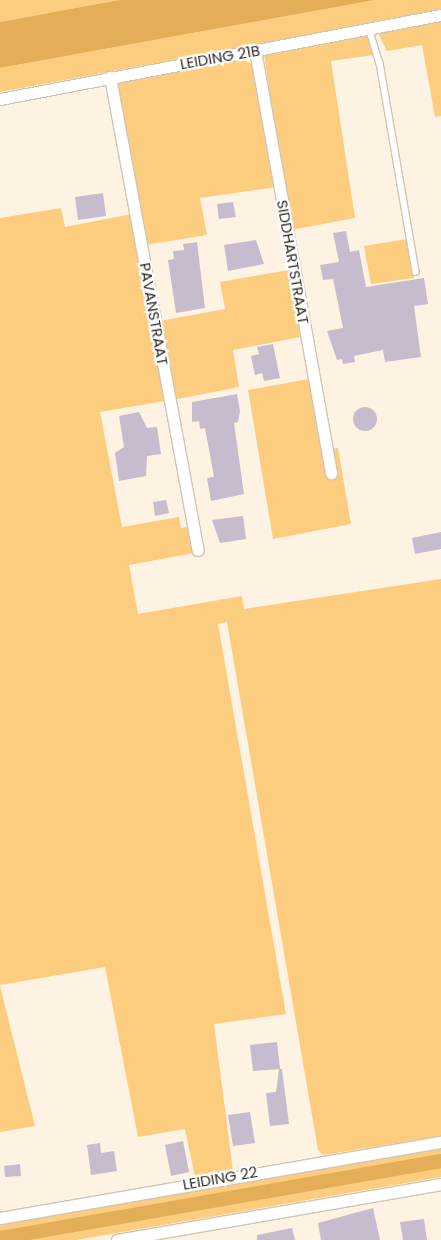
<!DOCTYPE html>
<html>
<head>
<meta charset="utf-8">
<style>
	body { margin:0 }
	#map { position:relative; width:441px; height:1240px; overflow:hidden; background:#fef3e2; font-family:Poppins,sans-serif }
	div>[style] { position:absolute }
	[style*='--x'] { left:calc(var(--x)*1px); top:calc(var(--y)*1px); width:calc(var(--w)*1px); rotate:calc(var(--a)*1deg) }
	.green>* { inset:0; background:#fccc7f }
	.water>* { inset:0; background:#e3ae57 }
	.canal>* { height:14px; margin:-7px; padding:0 7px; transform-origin:7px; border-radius:7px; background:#e3ae57 }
	.building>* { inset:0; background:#c6bcce }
	.round { border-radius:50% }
	.roads { filter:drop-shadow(1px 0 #d0c5b4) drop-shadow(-1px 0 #d0c5b4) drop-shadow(0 1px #d0c5b4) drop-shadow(0 -1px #d0c5b4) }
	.service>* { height:5.5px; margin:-2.75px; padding:0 2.75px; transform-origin:2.75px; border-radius:2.75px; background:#fff }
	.minor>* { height:11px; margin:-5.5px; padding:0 5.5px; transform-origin:5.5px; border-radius:5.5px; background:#fff }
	span { translate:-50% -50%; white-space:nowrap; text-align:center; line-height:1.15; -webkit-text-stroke:4.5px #fff; paint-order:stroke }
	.street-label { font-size:15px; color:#2e2a23 }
</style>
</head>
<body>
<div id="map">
	<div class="green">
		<div style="clip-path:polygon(0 0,119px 0,0 22px)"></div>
		<div style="clip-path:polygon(375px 0,441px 0,441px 10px,0 92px,0 68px)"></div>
		<div style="clip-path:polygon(441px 18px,441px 116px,435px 117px,422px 45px,387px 51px,378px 33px,380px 29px)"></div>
		<div style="clip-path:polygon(362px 34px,368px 37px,374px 55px,331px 61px,355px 218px,291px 230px,264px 55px)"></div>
		<div style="clip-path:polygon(234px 59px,252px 63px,276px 187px,200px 198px,207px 235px,145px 245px,116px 84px,120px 80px)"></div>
		<div style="clip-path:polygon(61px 208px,65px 227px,132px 214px,165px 401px,100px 412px,122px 527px,179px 517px,181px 528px,190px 527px,195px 553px,129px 565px,138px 614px,242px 596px,244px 609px,441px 579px,441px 1136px,323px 1155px,318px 1150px,227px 622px,218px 624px,286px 1014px,214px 1024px,233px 1171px,195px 1177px,185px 1129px,138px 1137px,105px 967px,0 985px,0 218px)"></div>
		<div style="clip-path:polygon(407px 239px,414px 278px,371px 284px,364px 246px)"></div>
		<div style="clip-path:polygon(289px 270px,300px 337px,233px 350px,239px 387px,173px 400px,160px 321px,225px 309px,220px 282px)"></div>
		<div style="clip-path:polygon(309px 379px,321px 450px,338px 448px,351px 524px,273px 539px,248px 390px)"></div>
		<div style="clip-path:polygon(0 986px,35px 1126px,0 1132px)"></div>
		<div style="clip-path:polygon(441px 1146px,441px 1177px,76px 1240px,0 1240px,0 1222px)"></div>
	</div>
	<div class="water">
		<div style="clip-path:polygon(119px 0,375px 0,0 68px,0 22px)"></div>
	</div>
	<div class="canal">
		<div style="--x:0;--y:1238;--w:448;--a:-9.9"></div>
	</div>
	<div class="building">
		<div style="clip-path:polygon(103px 193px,106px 216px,78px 220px,75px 197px)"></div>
		<div style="clip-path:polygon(233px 202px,236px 217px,219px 219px,217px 204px)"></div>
		<div style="clip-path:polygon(346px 231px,350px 252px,359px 250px,366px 287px,424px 278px,428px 304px,414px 306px,421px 357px,385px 362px,383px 350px,354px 356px,355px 362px,343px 364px,342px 359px,337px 360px,327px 331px,343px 328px,333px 279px,323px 280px,320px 265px,339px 262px,333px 233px)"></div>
		<div style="clip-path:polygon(256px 240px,264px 264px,228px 271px,224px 245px)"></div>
		<div style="clip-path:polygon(197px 242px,205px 308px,176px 313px,168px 260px,174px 259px,173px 251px,184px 250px,183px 244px)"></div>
		<div style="clip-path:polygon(273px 344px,280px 378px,264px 381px,262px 373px,255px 375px,251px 356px,259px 354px,257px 347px)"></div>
		<div style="clip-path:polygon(237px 394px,240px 411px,238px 422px,234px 423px,244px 494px,211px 501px,207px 478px,214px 477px,205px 428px,200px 429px,199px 421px,192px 422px,192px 402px)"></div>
		<div class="round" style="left:353px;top:407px;width:24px;height:24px"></div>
		<div style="clip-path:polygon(139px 412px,147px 428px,157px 427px,161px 454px,147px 456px,146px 476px,119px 481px,115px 453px,124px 447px,119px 416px)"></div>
		<div style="clip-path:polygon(166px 500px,169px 513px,155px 516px,153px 502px)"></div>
		<div style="clip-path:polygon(243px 516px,246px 539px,220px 543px,212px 520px)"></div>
		<div style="clip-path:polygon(441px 532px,441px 549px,415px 554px,412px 538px)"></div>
		<div style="clip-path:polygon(277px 1042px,280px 1069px,253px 1071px,250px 1045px)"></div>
		<div style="clip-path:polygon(279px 1069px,282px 1069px,289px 1124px,270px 1126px,266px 1093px,276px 1092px)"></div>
		<div style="clip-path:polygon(250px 1112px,255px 1143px,233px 1146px,228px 1115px)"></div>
		<div style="clip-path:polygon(183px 1141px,189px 1172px,171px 1176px,165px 1145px)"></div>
		<div style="clip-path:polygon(100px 1143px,101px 1153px,114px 1151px,117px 1171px,91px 1175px,87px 1145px)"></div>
		<div style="clip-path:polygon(20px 1164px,21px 1176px,5px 1177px,4px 1166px)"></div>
		<div style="clip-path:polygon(373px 1208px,380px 1240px,321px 1240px,318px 1223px)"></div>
		<div style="clip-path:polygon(424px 1219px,427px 1240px,403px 1240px,400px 1222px)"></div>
		<div style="clip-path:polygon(292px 1228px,295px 1240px,257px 1240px,257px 1235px)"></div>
	</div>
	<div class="roads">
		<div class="service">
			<div style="--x:369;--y:28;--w:37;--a:73"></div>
			<div style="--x:380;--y:63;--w:212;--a:80.2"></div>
		</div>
		<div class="minor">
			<div style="--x:255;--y:50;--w:430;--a:79.8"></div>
			<div style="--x:110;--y:77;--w:481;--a:79.5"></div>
			<div style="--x:0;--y:99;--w:449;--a:-10.8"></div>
			<div style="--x:0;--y:1218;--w:448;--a:-9.8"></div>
			<div style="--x:117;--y:1240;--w:329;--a:-9.8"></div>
		</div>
	</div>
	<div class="street-label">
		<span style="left:220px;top:57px;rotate:-10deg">LEIDING 21B</span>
		<span style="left:293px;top:262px;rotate:80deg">SIDDHARTSTRAAT</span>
		<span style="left:154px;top:314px;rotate:80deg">PAVANSTRAAT</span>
		<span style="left:220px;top:1178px;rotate:-10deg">LEIDING 22</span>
	</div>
</div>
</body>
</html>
